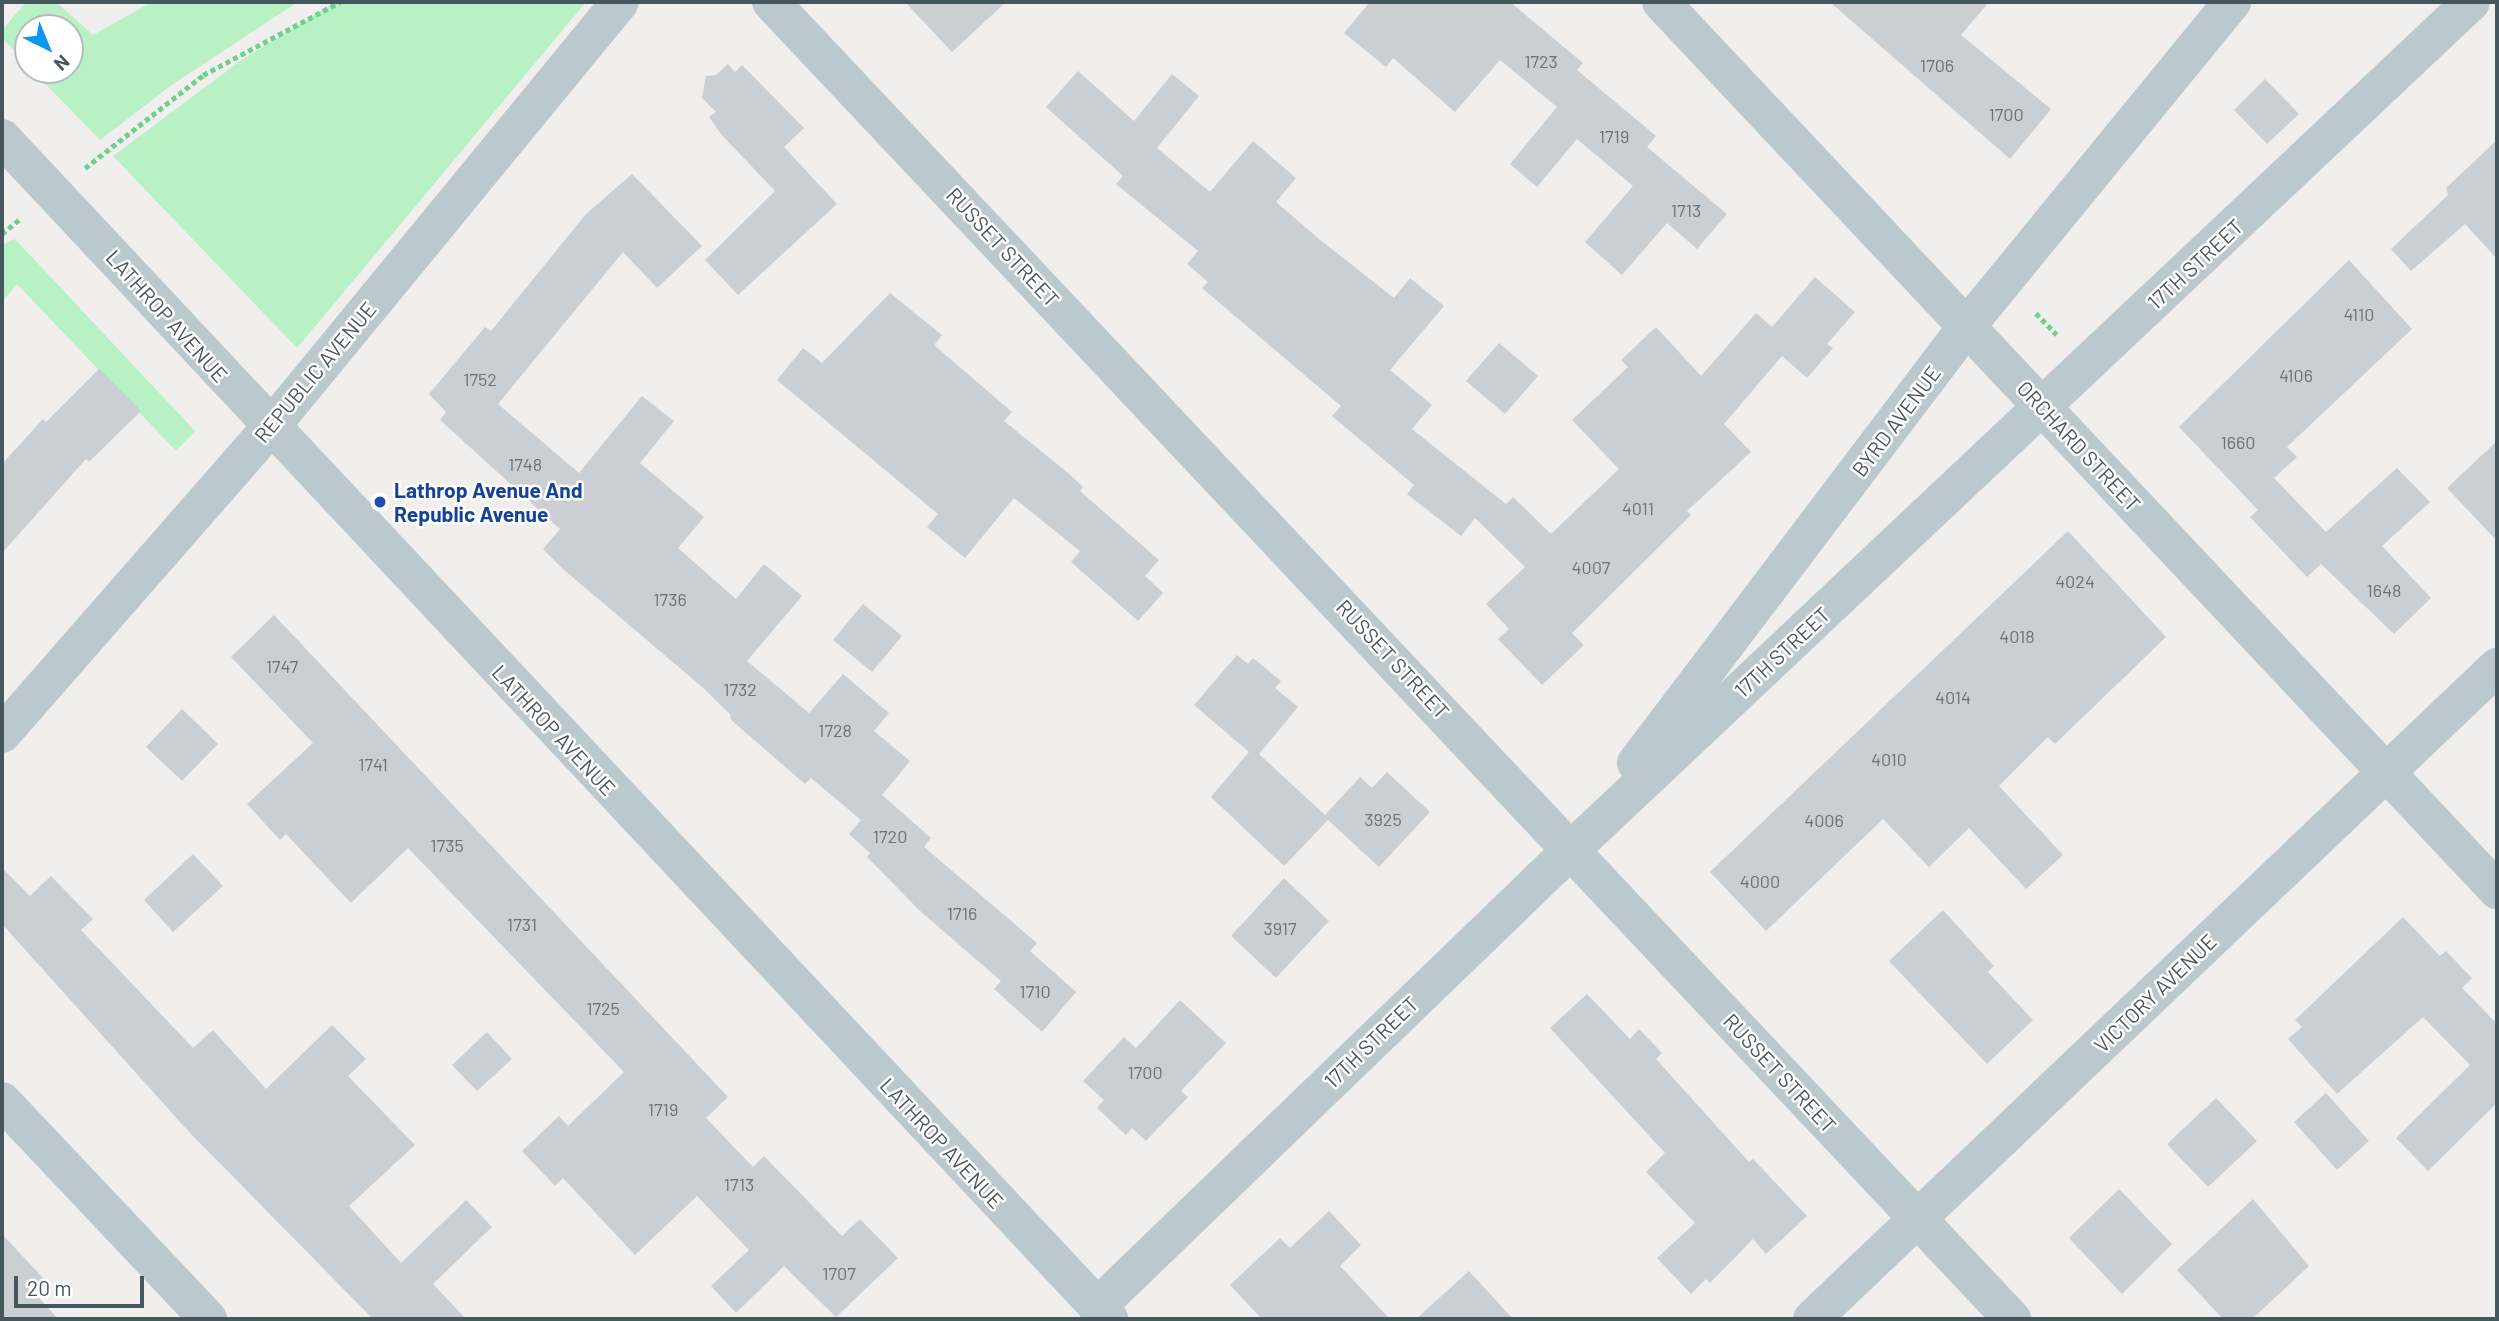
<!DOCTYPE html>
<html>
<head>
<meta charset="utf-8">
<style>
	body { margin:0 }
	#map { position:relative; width:2499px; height:1321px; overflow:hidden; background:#f1eeee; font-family:Barlow,sans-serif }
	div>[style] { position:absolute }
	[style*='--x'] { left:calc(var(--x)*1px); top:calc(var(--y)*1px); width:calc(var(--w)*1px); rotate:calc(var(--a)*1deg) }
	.green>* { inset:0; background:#b8f2c4 }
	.building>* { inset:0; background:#cacfd3 }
	.path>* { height:4.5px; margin-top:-2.25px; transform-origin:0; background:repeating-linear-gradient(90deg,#6ed28f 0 5px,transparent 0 8.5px) }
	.minor>* { height:38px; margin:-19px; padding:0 19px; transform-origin:19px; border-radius:19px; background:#bbc9ce }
	.tertiary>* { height:38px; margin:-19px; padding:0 19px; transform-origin:19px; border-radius:19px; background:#bbc9ce }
	.dots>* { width:19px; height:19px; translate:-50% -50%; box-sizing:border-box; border:4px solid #fff; border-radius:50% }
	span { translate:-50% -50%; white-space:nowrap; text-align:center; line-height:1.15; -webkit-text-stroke:5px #fff; paint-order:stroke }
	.number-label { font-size:18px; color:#66747a }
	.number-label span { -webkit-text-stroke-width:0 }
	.street-label { font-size:21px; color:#45565d }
	.transit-label { font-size:21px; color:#164399; font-weight:700 }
	.left { translate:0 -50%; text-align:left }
	.frame { position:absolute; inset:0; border:4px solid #45565d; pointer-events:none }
	.north { position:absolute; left:14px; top:14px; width:70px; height:70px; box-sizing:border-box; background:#fff; border:2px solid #b5bbbe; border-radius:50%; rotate:137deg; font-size:19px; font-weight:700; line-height:28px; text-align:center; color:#45565d }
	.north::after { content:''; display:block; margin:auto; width:24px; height:32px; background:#0c96ed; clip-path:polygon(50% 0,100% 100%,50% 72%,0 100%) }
	.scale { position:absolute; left:14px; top:1276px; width:130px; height:32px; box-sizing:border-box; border:4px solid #45565d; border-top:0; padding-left:9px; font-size:21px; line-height:24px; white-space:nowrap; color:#45565d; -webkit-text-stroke:5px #fff; paint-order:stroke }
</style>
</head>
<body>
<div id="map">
	<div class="green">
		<div style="clip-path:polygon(26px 2px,56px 2px,93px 35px,152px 2px,298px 2px,173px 84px,100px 140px,32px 70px,70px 70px,70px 28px,28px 28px,28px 65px,2px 38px,2px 30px)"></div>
		<div style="clip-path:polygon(336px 2px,586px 2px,297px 348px,113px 156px,243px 59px)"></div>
		<div style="clip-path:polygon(15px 239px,195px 431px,176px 451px,17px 284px,2px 302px,2px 245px)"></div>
	</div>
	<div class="building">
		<div style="clip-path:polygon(905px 2px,1006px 2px,952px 52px)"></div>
		<div style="clip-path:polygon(1370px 2px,1510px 2px,1583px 63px,1577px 70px,1656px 136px,1647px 147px,1727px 214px,1697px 249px,1667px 223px,1622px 275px,1585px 242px,1633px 186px,1577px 139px,1537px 187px,1510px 164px,1557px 107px,1500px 60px,1455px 112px,1393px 58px,1386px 67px,1344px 33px)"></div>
		<div style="clip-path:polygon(1830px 2px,1989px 2px,1961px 35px,2051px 109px,2010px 159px)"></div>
		<div style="clip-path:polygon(728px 64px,735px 72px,742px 65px,804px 128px,784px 147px,837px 204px,738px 295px,705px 260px,775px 191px,721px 134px,709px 117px,716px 112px,702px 98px,706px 76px,716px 75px)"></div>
		<div style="clip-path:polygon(1078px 71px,1134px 121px,1172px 74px,1199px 96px,1157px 148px,1210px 192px,1253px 141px,1296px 178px,1276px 202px,1319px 239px,1394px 298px,1410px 278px,1444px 306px,1390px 370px,1432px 405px,1412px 429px,1506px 504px,1513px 497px,1551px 534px,1619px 469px,1572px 420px,1628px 367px,1621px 360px,1656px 327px,1701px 376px,1756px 313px,1772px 327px,1815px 277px,1855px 312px,1827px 344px,1833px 348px,1807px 378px,1782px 356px,1724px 424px,1751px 452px,1687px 511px,1691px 515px,1572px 633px,1584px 645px,1542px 685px,1498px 639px,1509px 629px,1486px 604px,1525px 567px,1475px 518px,1461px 536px,1407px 494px,1414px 485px,1332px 416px,1341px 406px,1202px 288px,1208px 282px,1187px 264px,1198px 251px,1116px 184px,1123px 176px,1046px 107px)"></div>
		<div style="clip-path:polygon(2265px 79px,2299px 114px,2267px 144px,2234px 110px)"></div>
		<div style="clip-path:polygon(2497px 140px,2497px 259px,2465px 224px,2411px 271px,2391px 249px,2448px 195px,2446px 188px)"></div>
		<div style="clip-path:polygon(632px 174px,702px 246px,657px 288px,623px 252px,498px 404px,579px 473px,642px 396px,674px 421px,640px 463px,704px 517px,678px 548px,736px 599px,764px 564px,802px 596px,747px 661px,809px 713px,843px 674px,889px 713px,874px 731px,910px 761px,882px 795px,931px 838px,924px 847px,1037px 943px,1030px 951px,1076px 992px,1042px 1032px,994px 989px,1001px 981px,919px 910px,867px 857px,870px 853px,849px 834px,861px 820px,811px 778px,805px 784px,731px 720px,730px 714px,701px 686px,563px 569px,543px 549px,560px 529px,440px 420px,446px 412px,429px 394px,485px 327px,491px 331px,586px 214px)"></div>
		<div style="clip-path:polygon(2349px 260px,2412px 329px,2287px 447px,2297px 457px,2274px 478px,2326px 532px,2397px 468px,2430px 502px,2382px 546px,2431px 598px,2394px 634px,2321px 564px,2307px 577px,2250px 517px,2258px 510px,2179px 427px)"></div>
		<div style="clip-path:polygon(890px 293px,942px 335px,934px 345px,1012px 412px,1004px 421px,1067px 472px,1083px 487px,1080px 491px,1159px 560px,1145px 576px,1163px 593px,1138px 621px,1071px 562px,1080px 551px,1014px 498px,965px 558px,927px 527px,938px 514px,777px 380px,803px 348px,822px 363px)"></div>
		<div style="clip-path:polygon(1499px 343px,1538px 376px,1505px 414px,1466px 381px)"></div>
		<div style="clip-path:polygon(99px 369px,141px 411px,89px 462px,86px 459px,2px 553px,2px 464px,43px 419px,46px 422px)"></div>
		<div style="clip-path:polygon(2497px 441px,2497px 541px,2447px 488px)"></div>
		<div style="clip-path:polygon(2068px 531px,2166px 637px,2055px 744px,2048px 737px,1999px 786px,2063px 855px,2026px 889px,1969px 828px,1929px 867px,1883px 819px,1766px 931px,1710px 872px)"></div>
		<div style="clip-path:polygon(863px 604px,902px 636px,872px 672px,833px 640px)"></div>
		<div style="clip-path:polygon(274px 615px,728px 1097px,706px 1118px,753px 1167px,764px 1156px,842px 1236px,860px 1219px,898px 1258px,836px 1317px,784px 1266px,736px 1313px,711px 1286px,749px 1250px,697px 1196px,635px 1255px,563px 1178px,555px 1186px,522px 1151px,559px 1116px,568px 1126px,624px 1072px,408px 848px,351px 903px,286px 834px,280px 840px,247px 804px,313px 743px,231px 657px)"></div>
		<div style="clip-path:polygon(1237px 655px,1248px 664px,1253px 658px,1281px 681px,1275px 688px,1298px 707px,1259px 754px,1325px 815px,1360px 777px,1372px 788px,1387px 772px,1430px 812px,1379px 867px,1328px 820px,1284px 866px,1211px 797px,1249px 752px,1194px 705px)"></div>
		<div style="clip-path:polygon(182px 709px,218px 744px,182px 781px,146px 747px)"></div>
		<div style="clip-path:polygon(193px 854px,223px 886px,173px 932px,144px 900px)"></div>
		<div style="clip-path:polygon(2px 868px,30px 896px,51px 876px,93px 919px,81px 930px,193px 1048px,213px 1030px,266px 1089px,332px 1025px,366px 1059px,348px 1076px,415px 1145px,349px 1206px,401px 1263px,466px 1200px,492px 1227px,433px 1284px,466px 1319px,373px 1319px,190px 1133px,2px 924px)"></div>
		<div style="clip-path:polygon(1284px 878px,1329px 921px,1276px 978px,1231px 936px)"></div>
		<div style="clip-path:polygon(1943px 910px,1994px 966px,1988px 972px,2033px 1020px,1987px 1064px,1889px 961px)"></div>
		<div style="clip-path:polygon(2403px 917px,2440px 956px,2446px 951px,2472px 978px,2462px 988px,2497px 1024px,2497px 1103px,2428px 1171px,2396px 1138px,2470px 1065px,2423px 1017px,2337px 1094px,2288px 1039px,2302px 1027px,2295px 1020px)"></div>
		<div style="clip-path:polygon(1587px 994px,1630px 1039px,1639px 1029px,1662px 1053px,1656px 1059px,1749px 1162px,1753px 1159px,1807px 1216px,1766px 1254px,1753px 1239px,1710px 1283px,1706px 1279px,1691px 1294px,1657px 1258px,1695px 1223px,1646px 1172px,1665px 1153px,1550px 1028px)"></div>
		<div style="clip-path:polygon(1180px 1000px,1226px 1043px,1181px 1091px,1188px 1097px,1146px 1141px,1132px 1128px,1126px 1135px,1097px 1108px,1104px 1100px,1083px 1081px,1124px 1037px,1136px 1048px)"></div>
		<div style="clip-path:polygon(487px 1032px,512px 1059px,477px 1091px,452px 1065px)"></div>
		<div style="clip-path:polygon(2326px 1093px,2369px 1141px,2337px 1170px,2294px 1122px)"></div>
		<div style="clip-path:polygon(2216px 1098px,2257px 1141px,2208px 1187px,2167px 1144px)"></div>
		<div style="clip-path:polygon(2119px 1189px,2172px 1244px,2122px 1294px,2069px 1238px)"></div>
		<div style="clip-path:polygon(2253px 1199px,2309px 1266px,2252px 1319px,2223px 1319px,2177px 1270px)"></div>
		<div style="clip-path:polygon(1329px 1211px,1361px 1245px,1340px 1266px,1390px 1319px,1262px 1319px,1230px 1285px,1280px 1238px,1290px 1248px)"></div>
		<div style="clip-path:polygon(2px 1234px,45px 1280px,33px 1291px,58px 1319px,2px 1319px)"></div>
		<div style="clip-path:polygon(1469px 1271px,1513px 1319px,1416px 1319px)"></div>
	</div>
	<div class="path">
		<div style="--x:85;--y:168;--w:150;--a:-38.2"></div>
		<div style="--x:203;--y:75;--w:155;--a:-28.1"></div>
		<div style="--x:2;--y:234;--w:23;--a:-40"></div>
		<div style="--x:2036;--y:313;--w:30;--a:46"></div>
	</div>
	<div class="minor">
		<div style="--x:771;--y:2;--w:1810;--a:46.7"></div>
		<div style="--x:1661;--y:2;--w:1220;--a:46.73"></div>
		<div style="--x:2;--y:734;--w:407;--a:-48.8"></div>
		<div style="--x:270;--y:428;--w:551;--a:-50.59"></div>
		<div style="--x:1636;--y:763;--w:548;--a:-52.86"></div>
		<div style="--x:1967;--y:326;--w:419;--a:-50.7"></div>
		<div style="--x:2;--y:1101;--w:300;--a:46.6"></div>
		<div style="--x:1097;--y:1307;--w:660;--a:-43.96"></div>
		<div style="--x:1572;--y:849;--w:1235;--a:-43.29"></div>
		<div style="--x:1812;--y:1319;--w:946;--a:-43.59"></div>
	</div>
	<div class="tertiary">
		<div style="--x:2;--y:138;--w:1619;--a:46.85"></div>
	</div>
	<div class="dots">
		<div style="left:380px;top:502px;background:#1a4fb4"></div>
	</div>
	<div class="number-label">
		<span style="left:1541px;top:61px">1723</span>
		<span style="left:1937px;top:65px">1706</span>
		<span style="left:2006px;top:114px">1700</span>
		<span style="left:1614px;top:136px">1719</span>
		<span style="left:1686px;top:210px">1713</span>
		<span style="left:2359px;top:314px">4110</span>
		<span style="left:2296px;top:375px">4106</span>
		<span style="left:480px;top:379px">1752</span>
		<span style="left:2238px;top:442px">1660</span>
		<span style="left:525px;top:464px">1748</span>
		<span style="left:1638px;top:508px">4011</span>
		<span style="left:1591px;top:567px">4007</span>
		<span style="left:2075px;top:581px">4024</span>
		<span style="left:2384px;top:590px">1648</span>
		<span style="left:670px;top:599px">1736</span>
		<span style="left:2017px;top:636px">4018</span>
		<span style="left:282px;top:666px">1747</span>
		<span style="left:740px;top:689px">1732</span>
		<span style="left:1953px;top:697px">4014</span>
		<span style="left:835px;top:730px">1728</span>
		<span style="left:1889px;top:759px">4010</span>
		<span style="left:373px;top:764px">1741</span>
		<span style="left:1383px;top:819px">3925</span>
		<span style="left:1824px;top:820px">4006</span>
		<span style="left:890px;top:836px">1720</span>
		<span style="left:447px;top:845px">1735</span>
		<span style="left:1760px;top:881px">4000</span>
		<span style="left:962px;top:913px">1716</span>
		<span style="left:522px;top:924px">1731</span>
		<span style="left:1280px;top:928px">3917</span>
		<span style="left:1035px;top:991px">1710</span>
		<span style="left:603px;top:1008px">1725</span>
		<span style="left:1145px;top:1072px">1700</span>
		<span style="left:663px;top:1109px">1719</span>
		<span style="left:739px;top:1184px">1713</span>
		<span style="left:839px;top:1273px">1707</span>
	</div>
	<div class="street-label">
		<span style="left:1003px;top:247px;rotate:47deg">RUSSET STREET</span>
		<span style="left:2195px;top:264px;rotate:-43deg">17TH STREET</span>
		<span style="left:167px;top:316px;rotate:48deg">LATHROP AVENUE</span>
		<span style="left:315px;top:372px;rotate:-50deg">REPUBLIC AVENUE</span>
		<span style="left:1896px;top:421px;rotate:-53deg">BYRD AVENUE</span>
		<span style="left:2079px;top:446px;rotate:47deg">ORCHARD STREET</span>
		<span style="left:1782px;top:652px;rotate:-43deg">17TH STREET</span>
		<span style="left:1393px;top:659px;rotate:47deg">RUSSET STREET</span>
		<span style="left:554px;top:730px;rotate:47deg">LATHROP AVENUE</span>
		<span style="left:2155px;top:993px;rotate:-44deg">VICTORY AVENUE</span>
		<span style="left:1371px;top:1042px;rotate:-44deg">17TH STREET</span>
		<span style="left:1780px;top:1073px;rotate:47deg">RUSSET STREET</span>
		<span style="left:942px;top:1143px;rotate:47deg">LATHROP AVENUE</span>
	</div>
	<div class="transit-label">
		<span class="left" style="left:394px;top:502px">Lathrop Avenue And<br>Republic Avenue</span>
	</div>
	<div class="frame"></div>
	<div class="north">N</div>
	<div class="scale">20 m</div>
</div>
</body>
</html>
